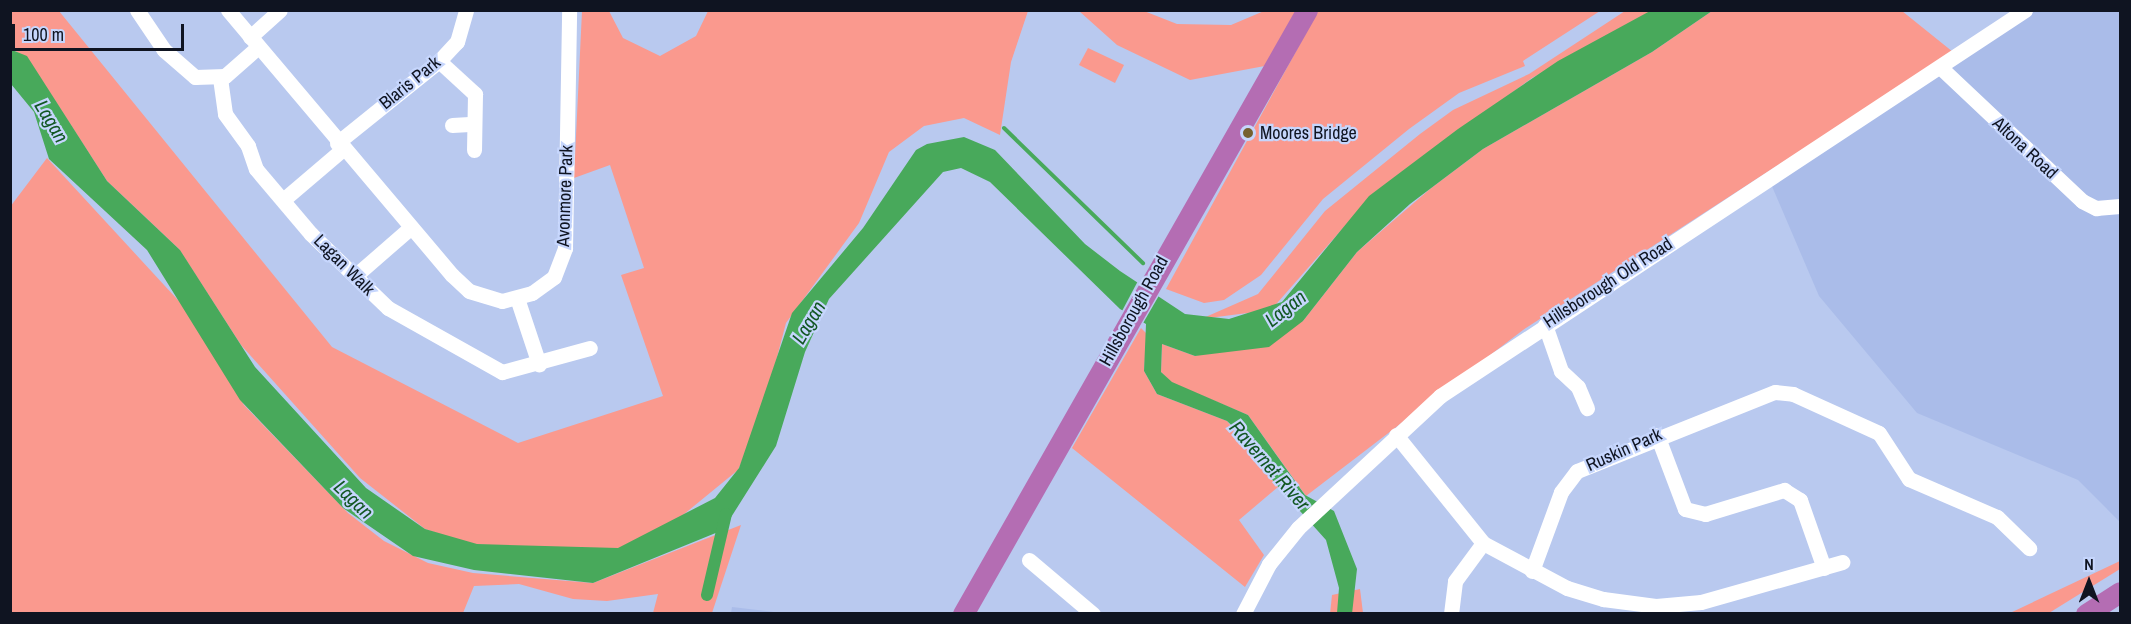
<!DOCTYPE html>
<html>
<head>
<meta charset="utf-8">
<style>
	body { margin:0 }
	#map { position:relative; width:2131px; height:624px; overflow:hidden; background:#b9c9ef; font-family:"Archivo Narrow",sans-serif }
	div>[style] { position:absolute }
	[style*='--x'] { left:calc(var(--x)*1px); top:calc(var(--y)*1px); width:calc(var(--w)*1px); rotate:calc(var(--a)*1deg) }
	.built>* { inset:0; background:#aabce9 }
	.green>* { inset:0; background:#fa998e }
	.water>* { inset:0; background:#48a95b }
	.pier>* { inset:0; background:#b9c9ef }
	.stream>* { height:4px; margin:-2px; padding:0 2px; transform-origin:2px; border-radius:2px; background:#48a95b }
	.canal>* { height:12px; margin:-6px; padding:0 6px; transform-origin:6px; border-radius:6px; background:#48a95b }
	.minor>* { height:15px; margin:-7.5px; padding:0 7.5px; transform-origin:7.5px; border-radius:7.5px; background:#fff }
	.highway>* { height:21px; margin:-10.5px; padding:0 10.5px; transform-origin:10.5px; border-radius:10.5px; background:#b46db3 }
	.dots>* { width:16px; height:16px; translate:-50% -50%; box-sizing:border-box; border:3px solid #c6d6fd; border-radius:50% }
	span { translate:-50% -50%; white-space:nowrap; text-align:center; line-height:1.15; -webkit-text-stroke:4.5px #c6d6fd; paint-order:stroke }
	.street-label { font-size:18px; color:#0f1421 }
	.poi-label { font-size:18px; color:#0f1421 }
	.left { translate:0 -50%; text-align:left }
	.water-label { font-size:20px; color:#125723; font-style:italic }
	.frame { position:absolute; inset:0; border:12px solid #0f1421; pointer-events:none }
	.north { position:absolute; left:2059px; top:552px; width:60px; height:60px; -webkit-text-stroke:4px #c6d6fd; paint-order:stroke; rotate:0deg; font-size:16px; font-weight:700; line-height:24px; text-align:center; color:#0f1421 }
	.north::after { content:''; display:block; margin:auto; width:21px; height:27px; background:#0f1421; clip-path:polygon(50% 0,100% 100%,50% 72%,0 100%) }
	.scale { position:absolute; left:12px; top:24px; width:172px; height:27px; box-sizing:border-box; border:3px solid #0f1421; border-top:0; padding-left:8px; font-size:18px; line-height:21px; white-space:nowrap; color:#0f1421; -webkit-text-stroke:4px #c6d6fd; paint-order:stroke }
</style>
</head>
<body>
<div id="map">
	<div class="built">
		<div style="clip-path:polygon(2025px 11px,2120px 11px,2120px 522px,2078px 480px,1917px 413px,1819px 296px,1768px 177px)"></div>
		<div style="clip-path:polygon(732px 607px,782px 613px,731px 613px)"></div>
	</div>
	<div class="green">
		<div style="clip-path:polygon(10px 11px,59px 11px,332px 347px,518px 443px,663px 396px,621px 275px,644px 268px,610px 165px,574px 178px,582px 11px,609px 11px,623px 38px,660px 56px,696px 36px,708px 11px,1028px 11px,1011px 62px,1000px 135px,964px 118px,924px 126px,889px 152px,859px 223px,786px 323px,761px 418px,738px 470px,672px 524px,616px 552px,470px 544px,425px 529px,360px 478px,241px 345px,179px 249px,107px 181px,27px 57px,11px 49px)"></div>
		<div style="clip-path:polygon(1079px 11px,1144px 11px,1177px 24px,1231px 25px,1264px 11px,1297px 11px,1270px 65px,1190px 80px,1117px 45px)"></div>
		<div style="clip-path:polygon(1318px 11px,1600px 11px,1523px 61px,1525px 66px,1459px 93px,1409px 129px,1323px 199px,1261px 275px,1224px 300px,1204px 303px,1166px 289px)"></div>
		<div style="clip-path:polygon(1625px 11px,1657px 11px,1532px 78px,1373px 194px,1271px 310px,1201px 319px,1258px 294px,1325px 211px,1420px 134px,1453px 110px,1529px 74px)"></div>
		<div style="clip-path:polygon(1712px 11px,1902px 11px,1953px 52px,1523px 330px,1306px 496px,1248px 415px,1172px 383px,1161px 372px,1162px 344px,1195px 356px,1303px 321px,1357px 252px,1430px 189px,1483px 149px,1652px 52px)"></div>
		<div style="clip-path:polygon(1088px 48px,1124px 65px,1115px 83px,1079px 65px)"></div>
		<div style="clip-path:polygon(47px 158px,188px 311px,244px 405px,348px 513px,384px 541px,428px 563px,473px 573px,593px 583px,741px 525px,712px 613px,653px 613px,658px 594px,607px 601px,573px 599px,519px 584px,474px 586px,463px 613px,11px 613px,10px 207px)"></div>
		<div style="clip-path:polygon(1141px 328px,1147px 334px,1144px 371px,1157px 394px,1227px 421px,1278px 487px,1239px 520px,1264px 555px,1245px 587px,1072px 448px)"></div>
		<div style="clip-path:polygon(2120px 561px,2120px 569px,2049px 613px,2010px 613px)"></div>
		<div style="clip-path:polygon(1360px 589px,1363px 613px,1330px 614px,1332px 595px)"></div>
	</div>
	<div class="water">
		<div style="clip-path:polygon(1650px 11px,1712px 11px,1652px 52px,1483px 149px,1410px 204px,1357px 252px,1303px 321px,1269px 347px,1195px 356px,1162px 344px,1161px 372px,1172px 382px,1248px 415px,1305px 495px,1334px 511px,1357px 569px,1352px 614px,1337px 613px,1339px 588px,1326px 540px,1274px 482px,1244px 437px,1227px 421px,1157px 394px,1144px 371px,1146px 324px,1120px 309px,990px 182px,961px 168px,943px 172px,829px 299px,805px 352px,776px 446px,723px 530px,593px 583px,474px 570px,413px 556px,343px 508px,240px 400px,147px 250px,49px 159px,34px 112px,11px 84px,12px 50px,27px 56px,107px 181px,180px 250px,255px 367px,366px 488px,425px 529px,477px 544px,618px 548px,715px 498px,739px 468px,792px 313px,863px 228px,916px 150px,927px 144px,964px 137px,995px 150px,1085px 244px,1120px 271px,1185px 314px,1229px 319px,1282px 302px,1369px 196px,1458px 129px,1558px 61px)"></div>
	</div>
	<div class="pier">
		<div style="clip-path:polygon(1139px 279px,1161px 292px,1142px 325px,1121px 313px)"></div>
	</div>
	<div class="stream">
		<div style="--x:1004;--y:128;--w:194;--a:44.2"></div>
	</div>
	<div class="canal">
		<div style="--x:707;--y:595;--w:83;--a:-76.8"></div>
	</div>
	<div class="minor">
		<div style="--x:137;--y:10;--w:48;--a:56"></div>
		<div style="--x:164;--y:50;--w:41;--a:41.1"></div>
		<div style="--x:195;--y:77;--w:30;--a:-2"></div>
		<div style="--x:225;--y:76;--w:44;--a:-41.3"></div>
		<div style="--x:228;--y:10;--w:347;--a:49.8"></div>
		<div style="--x:452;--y:275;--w:23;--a:43"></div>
		<div style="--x:469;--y:291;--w:34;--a:17"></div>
		<div style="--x:502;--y:301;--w:31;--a:-15"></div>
		<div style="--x:532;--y:293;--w:27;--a:-36"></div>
		<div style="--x:554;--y:277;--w:31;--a:-69"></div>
		<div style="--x:565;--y:248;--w:238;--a:-89"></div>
		<div style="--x:250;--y:37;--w:40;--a:-42"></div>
		<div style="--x:439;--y:61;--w:49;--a:42.5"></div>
		<div style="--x:475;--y:94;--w:56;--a:91"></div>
		<div style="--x:1940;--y:67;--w:195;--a:43.3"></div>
		<div style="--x:2082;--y:201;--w:16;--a:27"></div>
		<div style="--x:2096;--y:208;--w:24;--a:-5"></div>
		<div style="--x:220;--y:78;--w:36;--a:82"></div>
		<div style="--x:225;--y:114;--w:39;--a:54"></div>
		<div style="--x:248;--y:146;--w:24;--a:71"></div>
		<div style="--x:256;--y:169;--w:85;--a:49.8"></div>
		<div style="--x:311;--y:234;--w:107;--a:43.9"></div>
		<div style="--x:388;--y:308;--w:131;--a:29.3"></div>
		<div style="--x:502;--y:372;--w:91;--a:-15.3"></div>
		<div style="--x:452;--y:125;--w:22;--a:-3"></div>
		<div style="--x:337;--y:143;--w:131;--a:-38.8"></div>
		<div style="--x:439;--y:61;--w:26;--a:-47"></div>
		<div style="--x:457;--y:42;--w:33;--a:-74"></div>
		<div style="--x:283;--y:200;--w:79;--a:-40.4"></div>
		<div style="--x:356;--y:275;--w:72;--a:-41"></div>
		<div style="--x:517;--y:298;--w:70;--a:71.6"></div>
		<div style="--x:1545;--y:325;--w:49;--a:70.8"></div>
		<div style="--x:1561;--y:371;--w:23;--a:43"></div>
		<div style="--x:1578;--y:387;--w:23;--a:67"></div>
		<div style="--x:1396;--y:435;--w:139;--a:51.1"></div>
		<div style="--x:1483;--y:543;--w:95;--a:28.2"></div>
		<div style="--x:1567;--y:588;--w:38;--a:17"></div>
		<div style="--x:1603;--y:599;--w:53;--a:7.5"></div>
		<div style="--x:1656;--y:606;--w:45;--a:-5.1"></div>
		<div style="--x:1701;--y:602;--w:147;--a:-15.8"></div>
		<div style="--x:1657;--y:435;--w:79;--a:69.3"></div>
		<div style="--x:1685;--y:509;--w:21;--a:14"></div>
		<div style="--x:1705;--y:514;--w:83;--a:-16.9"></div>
		<div style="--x:1784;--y:490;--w:19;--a:32"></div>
		<div style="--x:1800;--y:500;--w:72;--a:70.6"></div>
		<div style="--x:1029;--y:560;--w:84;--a:40.2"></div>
		<div style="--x:1532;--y:571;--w:84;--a:-69.8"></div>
		<div style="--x:1561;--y:492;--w:26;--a:-53"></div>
		<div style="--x:1577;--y:471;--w:213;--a:-21.8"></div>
		<div style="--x:1775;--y:392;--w:18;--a:6"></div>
		<div style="--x:1793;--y:394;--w:94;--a:24.4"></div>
		<div style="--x:1879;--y:433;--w:55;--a:56.9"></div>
		<div style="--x:1909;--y:479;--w:96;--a:23.4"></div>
		<div style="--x:1997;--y:517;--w:45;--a:44.1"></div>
		<div style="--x:1243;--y:614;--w:56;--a:-62.5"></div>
		<div style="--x:1269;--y:564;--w:46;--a:-51.1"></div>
		<div style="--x:1298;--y:528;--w:194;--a:-42.9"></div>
		<div style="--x:1440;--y:396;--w:701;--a:-33.42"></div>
		<div style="--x:1451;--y:614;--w:33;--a:-83"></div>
		<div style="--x:1455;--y:581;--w:47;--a:-53.6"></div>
	</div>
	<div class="highway">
		<div style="--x:963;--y:614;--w:695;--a:-60.34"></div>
		<div style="--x:2086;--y:614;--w:40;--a:-32.9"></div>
	</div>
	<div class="dots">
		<div style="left:1248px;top:133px;background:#756130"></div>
	</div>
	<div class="street-label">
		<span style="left:410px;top:83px;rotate:-39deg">Blaris Park</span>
		<span style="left:2025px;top:148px;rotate:43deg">Altona Road</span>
		<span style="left:565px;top:196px;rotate:-88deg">Avonmore Park</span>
		<span style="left:344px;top:265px;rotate:45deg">Lagan Walk</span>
		<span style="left:1608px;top:283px;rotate:-33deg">Hillsborough Old Road</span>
		<span style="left:1134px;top:311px;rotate:-61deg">Hillsborough Road</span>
		<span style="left:1624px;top:450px;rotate:-24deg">Ruskin Park</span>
	</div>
	<div class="poi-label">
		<span class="left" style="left:1260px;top:133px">Moores Bridge</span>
	</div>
	<div class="water-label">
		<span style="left:52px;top:121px;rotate:59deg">Lagan</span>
		<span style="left:1285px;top:308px;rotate:-38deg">Lagan</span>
		<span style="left:808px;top:322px;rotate:-59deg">Lagan</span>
		<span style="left:1270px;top:465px;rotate:49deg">Ravernet River</span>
		<span style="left:354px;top:499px;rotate:44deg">Lagan</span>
	</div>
	<div class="frame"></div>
	<div class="north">N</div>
	<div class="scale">100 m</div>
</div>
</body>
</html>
